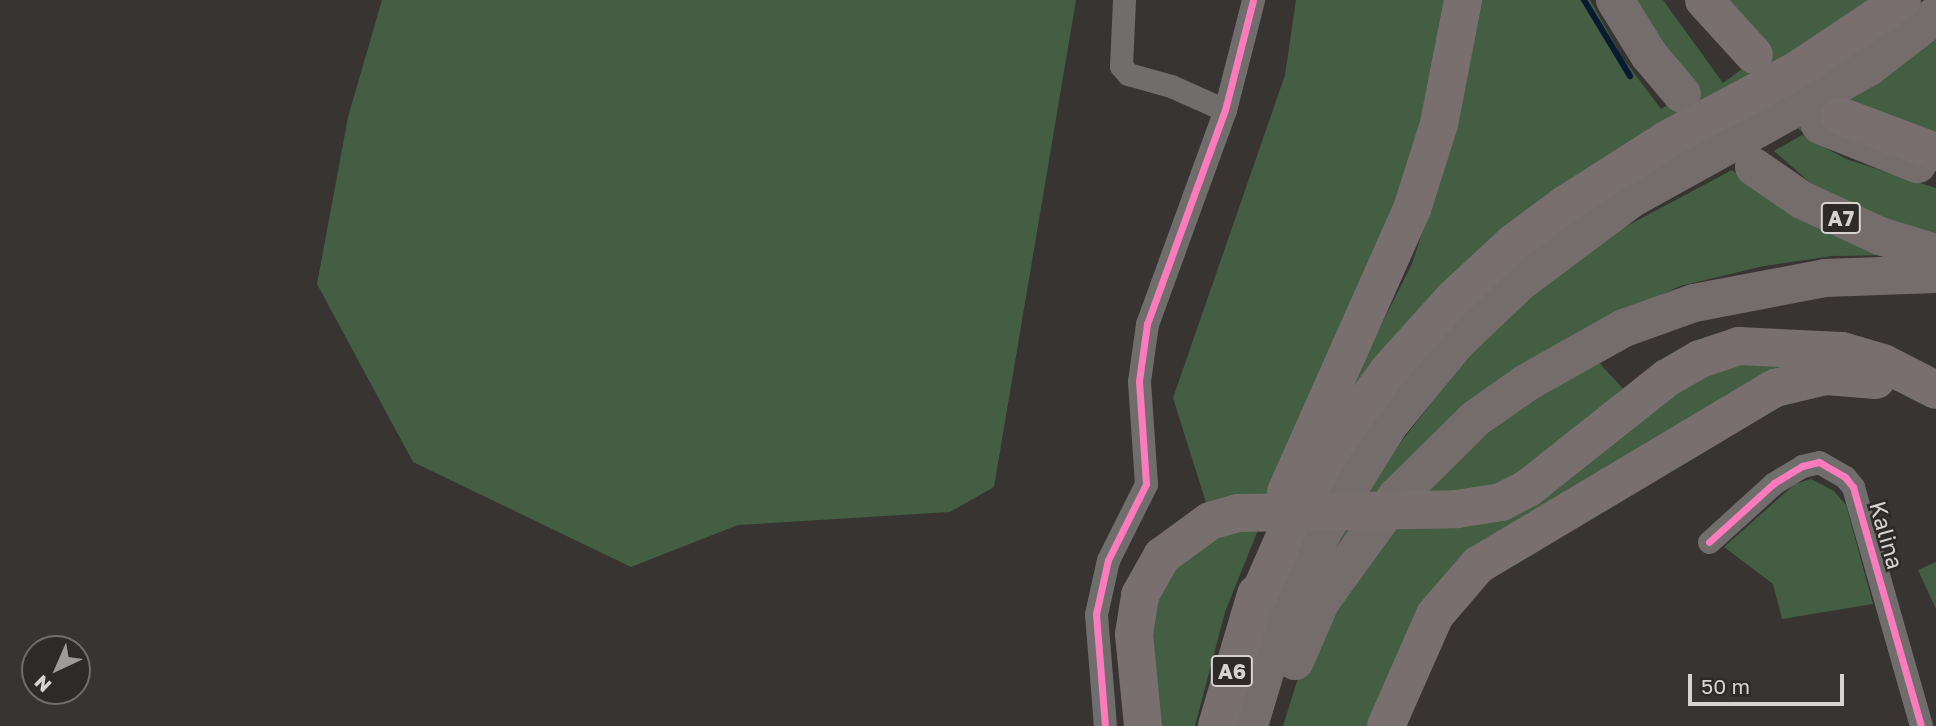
<!DOCTYPE html>
<html>
<head>
<meta charset="utf-8">
<style>
	body { margin:0 }
	#map { position:relative; width:1936px; height:726px; overflow:hidden; background:#373432; font-family:"Golos Text",sans-serif }
	div>[style] { position:absolute }
	[style*='--x'] { left:calc(var(--x)*1px); top:calc(var(--y)*1px); width:calc(var(--w)*1px); rotate:calc(var(--a)*1deg) }
	.green>* { inset:0; background:#435e42 }
	.stream>* { height:6px; margin:-3px; padding:0 3px; transform-origin:3px; border-radius:3px; background:#081b32 }
	.minor>* { height:23px; margin:-11.5px; padding:0 11.5px; transform-origin:11.5px; border-radius:11.5px; background:#706e6d }
	.trunk>* { height:38px; margin:-19px; padding:0 19px; transform-origin:19px; border-radius:19px; background:#756d6c }
	.motorway>* { height:38px; margin:-19px; padding:0 19px; transform-origin:19px; border-radius:19px; background:#786f6e }
	.cycleway>* { height:7px; margin:-3.5px; padding:0 3.5px; transform-origin:3.5px; border-radius:3.5px; background:#fd7abc }
	span { translate:-50% -50%; white-space:nowrap; text-align:center; line-height:1.15; -webkit-text-stroke:5px #2e2a27; paint-order:stroke }
	.shield-label span { padding:2px 5px; background:#2e2a27; border:2px solid; border-radius:5px; -webkit-text-stroke-width:0 }
	.shield-label { font-size:21px; color:#d6d3d1; font-weight:700 }
	.street-label { font-size:23px; color:#d6d3d1 }
	.north { position:absolute; left:21px; top:635px; width:70px; height:70px; box-sizing:border-box; background:#2e2a27; border:2px solid #716e6b; border-radius:50%; rotate:224deg; font-size:19px; font-weight:700; line-height:28px; text-align:center; color:#d6d3d1 }
	.north::after { content:''; display:block; margin:auto; width:24px; height:32px; background:#9e9b99; clip-path:polygon(50% 0,100% 100%,50% 72%,0 100%) }
	.scale { position:absolute; left:1688px; top:674px; width:156px; height:32px; box-sizing:border-box; border:4px solid #d6d3d1; border-top:0; padding-left:9px; font-size:21px; line-height:24px; white-space:nowrap; color:#d6d3d1; -webkit-text-stroke:5px #2e2a27; paint-order:stroke }
</style>
</head>
<body>
<div id="map">
	<div class="green">
		<div style="clip-path:polygon(382px 0,1076px 0,994px 487px,950px 512px,738px 525px,631px 567px,413px 462px,317px 284px,348px 117px)"></div>
		<div style="clip-path:polygon(1296px 0,1451px 0,1441px 69px,1388px 237px,1266px 504px,1209px 512px,1173px 398px,1285px 75px)"></div>
		<div style="clip-path:polygon(1480px 0,1590px 0,1622px 57px,1661px 109px,1694px 89px,1633px 0,1663px 0,1723px 83px,1765px 52px,1717px 0,1877px 0,1354px 393px,1352px 382px,1412px 264px,1457px 126px)"></div>
		<div style="clip-path:polygon(1936px 36px,1936px 145px,1806px 135px,1796px 127px)"></div>
		<div style="clip-path:polygon(1802px 135px,1846px 159px,1936px 188px,1936px 234px,1873px 214px,1814px 186px,1774px 151px)"></div>
		<div style="clip-path:polygon(1732px 170px,1766px 196px,1898px 255px,1832px 256px,1764px 266px,1680px 286px,1587px 331px,1324px 568px,1375px 475px,1467px 358px,1534px 293px,1608px 236px)"></div>
		<div style="clip-path:polygon(1592px 355px,1627px 393px,1511px 485px,1409px 502px,1434px 474px)"></div>
		<div style="clip-path:polygon(1727px 363px,1852px 365px,1519px 527px,1378px 726px,1283px 726px,1303px 662px,1394px 521px,1470px 521px,1661px 398px)"></div>
		<div style="clip-path:polygon(1811px 479px,1834px 491px,1846px 505px,1873px 604px,1782px 619px,1773px 584px,1724px 547px,1795px 484px)"></div>
		<div style="clip-path:polygon(1260px 525px,1225px 612px,1195px 726px,1156px 726px,1146px 635px,1160px 579px,1188px 548px)"></div>
		<div style="clip-path:polygon(1936px 562px,1936px 609px,1918px 570px)"></div>
	</div>
	<div class="stream">
		<div style="--x:1584;--y:0;--w:89;--a:58.8"></div>
	</div>
	<div class="minor">
		<div style="--x:1124;--y:0;--w:66;--a:92.6"></div>
		<div style="--x:1121;--y:66;--w:11;--a:49"></div>
		<div style="--x:1128;--y:74;--w:45;--a:15.6"></div>
		<div style="--x:1171;--y:86;--w:59;--a:24"></div>
		<div style="--x:1709;--y:542;--w:88;--a:-42.2"></div>
		<div style="--x:1774;--y:483;--w:33;--a:-31"></div>
		<div style="--x:1802;--y:466;--w:17;--a:-13"></div>
		<div style="--x:1819;--y:462;--w:30;--a:30"></div>
		<div style="--x:1845;--y:477;--w:13;--a:51"></div>
		<div style="--x:1853;--y:487;--w:248;--a:74.1"></div>
		<div style="--x:1105;--y:726;--w:112;--a:-94.6"></div>
		<div style="--x:1096;--y:614;--w:55;--a:-77.5"></div>
		<div style="--x:1108;--y:560;--w:85;--a:-63.4"></div>
		<div style="--x:1146;--y:484;--w:103;--a:-93.9"></div>
		<div style="--x:1139;--y:381;--w:58;--a:-82"></div>
		<div style="--x:1147;--y:324;--w:228;--a:-70"></div>
		<div style="--x:1225;--y:110;--w:114;--a:-75.7"></div>
	</div>
	<div class="trunk">
		<div style="--x:1615;--y:0;--w:65;--a:58.3"></div>
		<div style="--x:1649;--y:55;--w:51;--a:49.8"></div>
		<div style="--x:1820;--y:125;--w:105;--a:21.9"></div>
		<div style="--x:1754;--y:167;--w:58;--a:34.5"></div>
		<div style="--x:1802;--y:200;--w:86;--a:24.8"></div>
		<div style="--x:1880;--y:236;--w:59;--a:16.9"></div>
		<div style="--x:1295;--y:661;--w:65;--a:-66.6"></div>
		<div style="--x:1321;--y:601;--w:130;--a:-54.1"></div>
		<div style="--x:1397;--y:496;--w:110;--a:-44.6"></div>
		<div style="--x:1475;--y:419;--w:62;--a:-35.2"></div>
		<div style="--x:1526;--y:383;--w:112;--a:-29.3"></div>
		<div style="--x:1624;--y:328;--w:74;--a:-19.7"></div>
		<div style="--x:1694;--y:303;--w:133;--a:-10.8"></div>
		<div style="--x:1825;--y:278;--w:111;--a:-2.1"></div>
		<div style="--x:1249;--y:726;--w:70;--a:-73.4"></div>
		<div style="--x:1269;--y:659;--w:137;--a:-67.2"></div>
		<div style="--x:1322;--y:533;--w:126;--a:-58.3"></div>
		<div style="--x:1388;--y:426;--w:109;--a:-50.6"></div>
		<div style="--x:1457;--y:342;--w:87;--a:-43.6"></div>
		<div style="--x:1520;--y:282;--w:139;--a:-36.8"></div>
		<div style="--x:1631;--y:199;--w:272;--a:-29"></div>
		<div style="--x:1869;--y:67;--w:85;--a:-37.8"></div>
	</div>
	<div class="motorway">
		<div style="--x:1704;--y:0;--w:74;--a:47.7"></div>
		<div style="--x:1840;--y:116;--w:103;--a:20.6"></div>
		<div style="--x:1286;--y:492;--w:310;--a:-66"></div>
		<div style="--x:1412;--y:209;--w:89;--a:-72.4"></div>
		<div style="--x:1439;--y:124;--w:126;--a:-79"></div>
		<div style="--x:1249;--y:618;--w:112;--a:-66.4"></div>
		<div style="--x:1294;--y:515;--w:84;--a:-60.1"></div>
		<div style="--x:1336;--y:442;--w:89;--a:-53.6"></div>
		<div style="--x:1389;--y:370;--w:96;--a:-48"></div>
		<div style="--x:1453;--y:299;--w:82;--a:-43"></div>
		<div style="--x:1513;--y:243;--w:66;--a:-36.3"></div>
		<div style="--x:1566;--y:204;--w:119;--a:-32.6"></div>
		<div style="--x:1666;--y:140;--w:149;--a:-28.1"></div>
		<div style="--x:1797;--y:70;--w:126;--a:-33.7"></div>
		<div style="--x:1143;--y:726;--w:92;--a:-95.6"></div>
		<div style="--x:1134;--y:634;--w:39;--a:-81"></div>
		<div style="--x:1140;--y:595;--w:45;--a:-60.6"></div>
		<div style="--x:1162;--y:556;--w:59;--a:-36.1"></div>
		<div style="--x:1210;--y:521;--w:29;--a:-16"></div>
		<div style="--x:1238;--y:513;--w:219;--a:-1"></div>
		<div style="--x:1457;--y:509;--w:45;--a:-9"></div>
		<div style="--x:1501;--y:502;--w:30;--a:-27"></div>
		<div style="--x:1528;--y:488;--w:177;--a:-38.4"></div>
		<div style="--x:1667;--y:378;--w:38;--a:-30"></div>
		<div style="--x:1700;--y:359;--w:41;--a:-18.4"></div>
		<div style="--x:1739;--y:346;--w:103;--a:2.8"></div>
		<div style="--x:1842;--y:351;--w:43;--a:16.3"></div>
		<div style="--x:1883;--y:363;--w:59;--a:27"></div>
		<div style="--x:1217;--y:726;--w:138;--a:-73.5"></div>
		<div style="--x:1386;--y:726;--w:121;--a:-66.2"></div>
		<div style="--x:1435;--y:615;--w:66;--a:-49.3"></div>
		<div style="--x:1478;--y:565;--w:346;--a:-30.8"></div>
		<div style="--x:1775;--y:388;--w:52;--a:-13.2"></div>
		<div style="--x:1826;--y:376;--w:50;--a:4.6"></div>
	</div>
	<div class="cycleway">
		<div style="--x:1709;--y:542;--w:88;--a:-42.2"></div>
		<div style="--x:1774;--y:483;--w:33;--a:-31"></div>
		<div style="--x:1802;--y:466;--w:17;--a:-13"></div>
		<div style="--x:1819;--y:462;--w:30;--a:30"></div>
		<div style="--x:1845;--y:477;--w:13;--a:51"></div>
		<div style="--x:1853;--y:487;--w:248;--a:74.1"></div>
		<div style="--x:1105;--y:726;--w:112;--a:-94.6"></div>
		<div style="--x:1096;--y:614;--w:55;--a:-77.5"></div>
		<div style="--x:1108;--y:560;--w:85;--a:-63.4"></div>
		<div style="--x:1146;--y:484;--w:103;--a:-93.9"></div>
		<div style="--x:1139;--y:381;--w:58;--a:-82"></div>
		<div style="--x:1147;--y:324;--w:228;--a:-70"></div>
		<div style="--x:1225;--y:110;--w:114;--a:-75.7"></div>
	</div>
	<div class="shield-label">
		<span style="left:1841px;top:218px">A7</span>
		<span style="left:1232px;top:671px">A6</span>
	</div>
	<div class="street-label">
		<span style="left:1887px;top:535px;rotate:74deg">Kalina</span>
	</div>
	<div class="north">N</div>
	<div class="scale">50 m</div>
</div>
</body>
</html>
